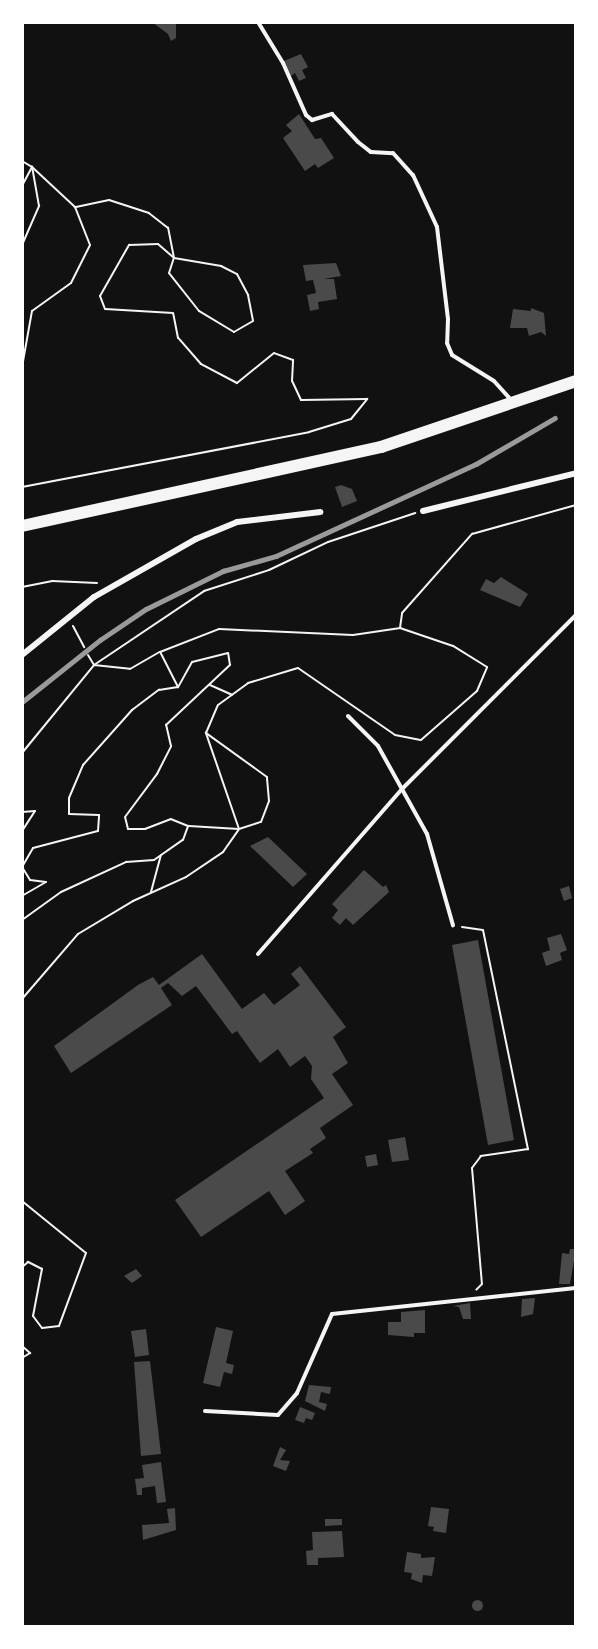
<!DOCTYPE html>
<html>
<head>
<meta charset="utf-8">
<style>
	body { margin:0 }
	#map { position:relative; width:598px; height:1649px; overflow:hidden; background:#111; font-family:"Fira Sans",sans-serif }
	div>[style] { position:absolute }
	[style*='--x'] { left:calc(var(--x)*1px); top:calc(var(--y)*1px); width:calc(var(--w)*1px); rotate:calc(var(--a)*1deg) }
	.building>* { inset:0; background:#4a4a4a }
	.round { border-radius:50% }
	.path>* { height:2px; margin:-1px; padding:0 1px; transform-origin:1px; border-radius:1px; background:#f5f5f5 }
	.service>* { height:4px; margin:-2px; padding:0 2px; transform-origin:2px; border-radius:2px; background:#f5f5f5 }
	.minor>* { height:6px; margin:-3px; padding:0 3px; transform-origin:3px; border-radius:3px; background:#f5f5f5 }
	.secondary>* { height:12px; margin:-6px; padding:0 6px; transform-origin:6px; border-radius:6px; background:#f5f5f5 }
	.rail>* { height:4.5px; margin:-2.25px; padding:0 2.25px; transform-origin:2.25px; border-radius:2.25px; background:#9a9a9a }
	span { translate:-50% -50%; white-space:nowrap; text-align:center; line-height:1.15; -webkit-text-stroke:6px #fff; paint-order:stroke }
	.frame { position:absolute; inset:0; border:24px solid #fff; pointer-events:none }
</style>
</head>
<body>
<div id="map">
	<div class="building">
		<div style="clip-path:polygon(152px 22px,176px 22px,176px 38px,171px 41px,168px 34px)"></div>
		<div style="clip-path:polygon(301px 54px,308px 67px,302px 70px,306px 78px,299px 81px,295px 73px,291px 76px,284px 61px)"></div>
		<div style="clip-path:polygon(299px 114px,315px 139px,321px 138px,334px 158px,318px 168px,315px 164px,305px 171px,283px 138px,292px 131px,286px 125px)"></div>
		<div style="clip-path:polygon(336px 263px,341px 276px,324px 279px,334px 279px,337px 299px,318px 302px,319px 309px,310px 311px,307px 295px,316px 293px,313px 280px,306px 281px,303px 265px)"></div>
		<div style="clip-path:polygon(531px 308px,544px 313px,546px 336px,541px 332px,529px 336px,527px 328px,510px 328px,513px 309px,531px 311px)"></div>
		<div style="clip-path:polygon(341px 485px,352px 489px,357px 501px,342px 507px,335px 487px)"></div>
		<div style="clip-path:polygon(501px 577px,528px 594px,520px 607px,480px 590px,486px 579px,494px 583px)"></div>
		<div style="clip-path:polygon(268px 837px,307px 874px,293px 887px,250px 846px)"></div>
		<div style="clip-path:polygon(364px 870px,383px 887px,386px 885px,389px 892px,353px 925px,346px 918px,340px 925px,332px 918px,338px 910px,332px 904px)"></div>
		<div style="clip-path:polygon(569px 886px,572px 898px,564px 901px,560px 889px)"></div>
		<div style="clip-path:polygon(561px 934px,567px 950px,560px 953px,562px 960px,546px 966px,542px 953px,550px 950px,547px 938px)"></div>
		<div style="clip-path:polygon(478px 940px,514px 1140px,488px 1145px,452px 945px)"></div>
		<div style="clip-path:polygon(202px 954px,242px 1009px,264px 993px,274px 1005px,300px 985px,291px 974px,300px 966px,346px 1027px,333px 1037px,348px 1063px,332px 1074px,353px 1105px,320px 1128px,326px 1138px,310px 1149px,313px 1153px,285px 1171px,305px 1201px,285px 1215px,269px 1191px,201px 1237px,175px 1200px,324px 1098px,311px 1079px,312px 1066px,305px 1056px,290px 1067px,278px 1049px,260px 1063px,237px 1031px,232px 1034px,196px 986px,182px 996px,168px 983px,161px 988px,172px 1005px,71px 1073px,54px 1046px,138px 985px,153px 977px,159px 985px)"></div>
		<div style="clip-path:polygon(405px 1137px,409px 1160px,392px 1162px,388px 1140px)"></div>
		<div style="clip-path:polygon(376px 1154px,378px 1165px,367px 1167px,365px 1156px)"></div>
		<div style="clip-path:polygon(570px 1249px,576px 1249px,570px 1284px,559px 1284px,562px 1253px,569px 1254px)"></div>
		<div style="clip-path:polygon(136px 1269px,142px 1276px,132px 1283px,124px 1276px)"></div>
		<div style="clip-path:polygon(535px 1298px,533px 1314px,521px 1317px,522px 1299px)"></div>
		<div style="clip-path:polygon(470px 1303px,471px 1319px,463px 1319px,459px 1307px,453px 1306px)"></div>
		<div style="clip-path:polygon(425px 1310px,425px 1333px,414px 1333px,414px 1337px,388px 1335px,388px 1322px,401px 1322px,401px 1312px)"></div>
		<div style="clip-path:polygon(216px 1327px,233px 1331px,226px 1363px,234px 1365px,232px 1374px,224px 1372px,220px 1387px,203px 1383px)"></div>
		<div style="clip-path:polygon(146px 1329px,149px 1355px,135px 1357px,131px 1331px)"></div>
		<div style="clip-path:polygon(150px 1361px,161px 1454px,141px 1456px,134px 1362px)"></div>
		<div style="clip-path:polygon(309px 1385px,331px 1387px,330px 1394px,321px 1392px,319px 1402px,327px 1404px,325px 1411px,305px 1401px)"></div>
		<div style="clip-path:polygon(300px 1407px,315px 1413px,312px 1420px,306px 1418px,304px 1423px,295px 1420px)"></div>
		<div style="clip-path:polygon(280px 1447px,286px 1450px,280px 1460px,290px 1461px,286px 1471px,273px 1466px)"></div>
		<div style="clip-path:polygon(161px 1462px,166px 1502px,157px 1503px,155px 1486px,142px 1488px,142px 1495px,137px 1495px,135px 1479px,144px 1478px,142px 1465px)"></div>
		<div style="clip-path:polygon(431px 1507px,449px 1509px,446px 1533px,433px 1531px,434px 1527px,428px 1526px)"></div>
		<div style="clip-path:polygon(175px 1508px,176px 1530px,143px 1540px,142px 1525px,169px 1523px,167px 1509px)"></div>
		<div style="clip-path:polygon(325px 1519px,342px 1519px,342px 1525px,325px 1526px)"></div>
		<div style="clip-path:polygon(342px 1531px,344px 1557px,318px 1558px,318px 1565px,307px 1565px,306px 1551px,313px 1550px,312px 1532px)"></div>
		<div style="clip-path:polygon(407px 1552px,421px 1554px,421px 1558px,435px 1557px,432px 1576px,423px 1575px,422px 1583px,411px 1579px,412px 1573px,404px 1572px)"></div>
		<div class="round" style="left:471.5px;top:1599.5px;width:11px;height:11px"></div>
	</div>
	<div class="path">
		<div style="--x:22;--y:161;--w:12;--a:31"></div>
		<div style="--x:32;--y:167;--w:21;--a:118"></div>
		<div style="--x:22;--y:245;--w:43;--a:-66.4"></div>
		<div style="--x:39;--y:206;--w:40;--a:-100"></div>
		<div style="--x:22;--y:367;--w:57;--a:-79.9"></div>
		<div style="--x:32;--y:311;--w:48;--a:-35.7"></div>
		<div style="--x:71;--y:283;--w:42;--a:-63.4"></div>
		<div style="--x:90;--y:245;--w:41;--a:-111.5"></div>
		<div style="--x:75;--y:207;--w:59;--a:-137.1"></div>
		<div style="--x:22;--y:487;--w:292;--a:-10.8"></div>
		<div style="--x:309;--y:432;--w:44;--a:-17.2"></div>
		<div style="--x:351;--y:419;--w:26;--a:-51"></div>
		<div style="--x:367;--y:399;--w:66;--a:179.1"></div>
		<div style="--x:301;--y:400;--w:21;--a:-115"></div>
		<div style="--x:292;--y:381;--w:21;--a:-87"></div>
		<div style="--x:293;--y:360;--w:20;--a:-160"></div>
		<div style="--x:274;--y:353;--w:48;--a:141"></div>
		<div style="--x:237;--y:383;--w:41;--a:-152.2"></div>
		<div style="--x:201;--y:364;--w:35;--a:-131"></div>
		<div style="--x:178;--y:338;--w:25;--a:-101"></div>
		<div style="--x:173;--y:313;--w:68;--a:-176.6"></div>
		<div style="--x:105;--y:309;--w:14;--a:-111"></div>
		<div style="--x:100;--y:296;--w:59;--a:-60.4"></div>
		<div style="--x:129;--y:245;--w:29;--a:-2"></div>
		<div style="--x:158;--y:244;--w:21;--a:41"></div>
		<div style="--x:174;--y:258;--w:48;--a:9.7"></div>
		<div style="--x:221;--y:266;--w:18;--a:27"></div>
		<div style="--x:237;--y:274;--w:24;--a:62"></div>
		<div style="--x:248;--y:295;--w:26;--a:79"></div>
		<div style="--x:253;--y:321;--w:22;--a:150"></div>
		<div style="--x:234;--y:332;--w:41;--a:-149"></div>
		<div style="--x:199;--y:311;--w:48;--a:-128.3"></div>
		<div style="--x:169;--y:273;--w:16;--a:-72"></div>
		<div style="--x:174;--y:258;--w:31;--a:-101"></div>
		<div style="--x:168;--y:228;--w:24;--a:-142"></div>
		<div style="--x:149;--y:213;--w:42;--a:-162"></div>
		<div style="--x:109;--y:200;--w:35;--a:168"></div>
		<div style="--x:22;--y:587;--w:31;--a:-11"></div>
		<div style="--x:52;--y:581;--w:45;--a:2.5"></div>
		<div style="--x:73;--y:626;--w:24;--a:62"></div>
		<div style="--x:88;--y:655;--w:12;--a:59"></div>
		<div style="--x:94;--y:665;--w:36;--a:6"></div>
		<div style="--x:130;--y:669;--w:34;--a:-30"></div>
		<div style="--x:160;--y:652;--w:63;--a:-21.3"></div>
		<div style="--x:219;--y:629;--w:134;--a:2.6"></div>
		<div style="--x:353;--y:635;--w:48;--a:-8.5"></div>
		<div style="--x:210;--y:685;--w:24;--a:24"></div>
		<div style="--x:22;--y:753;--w:114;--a:-50.7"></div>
		<div style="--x:94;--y:665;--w:133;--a:-33.9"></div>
		<div style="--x:204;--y:591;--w:68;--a:-17.9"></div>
		<div style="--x:269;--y:570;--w:65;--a:-25.4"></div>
		<div style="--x:328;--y:542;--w:92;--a:-18.4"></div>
		<div style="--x:22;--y:812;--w:13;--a:-4"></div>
		<div style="--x:35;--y:811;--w:24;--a:123"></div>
		<div style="--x:189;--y:826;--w:50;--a:3.4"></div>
		<div style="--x:239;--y:829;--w:23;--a:-18"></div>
		<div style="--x:261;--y:822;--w:22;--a:-69"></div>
		<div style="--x:269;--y:801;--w:24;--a:-95"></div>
		<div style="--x:267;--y:777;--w:75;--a:-144.2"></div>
		<div style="--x:22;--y:867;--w:22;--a:-60"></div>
		<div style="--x:33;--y:848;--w:67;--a:-14.7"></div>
		<div style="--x:98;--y:831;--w:16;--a:-86"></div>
		<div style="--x:99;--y:815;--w:30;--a:-178"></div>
		<div style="--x:69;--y:814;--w:16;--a:-90"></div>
		<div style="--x:69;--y:798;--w:36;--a:-67"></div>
		<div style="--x:83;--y:765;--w:74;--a:-48.3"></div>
		<div style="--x:132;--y:710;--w:34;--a:-37"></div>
		<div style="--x:159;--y:690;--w:19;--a:-9"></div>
		<div style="--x:22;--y:867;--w:15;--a:58"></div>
		<div style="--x:30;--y:880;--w:16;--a:7"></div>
		<div style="--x:46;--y:882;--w:28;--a:150"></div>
		<div style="--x:151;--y:892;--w:38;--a:-75"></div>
		<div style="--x:22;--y:920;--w:48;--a:-35.7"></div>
		<div style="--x:61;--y:892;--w:72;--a:-24.8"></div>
		<div style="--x:126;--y:862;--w:28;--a:-4"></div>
		<div style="--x:154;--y:860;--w:35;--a:-35"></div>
		<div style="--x:183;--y:840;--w:15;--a:-70"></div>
		<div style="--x:188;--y:826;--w:18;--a:-158"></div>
		<div style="--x:171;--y:819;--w:28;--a:159"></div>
		<div style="--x:145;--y:829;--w:17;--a:180"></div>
		<div style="--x:128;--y:829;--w:12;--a:-104"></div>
		<div style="--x:125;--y:817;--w:54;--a:-53.3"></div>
		<div style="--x:157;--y:774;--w:31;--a:-63"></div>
		<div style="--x:171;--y:746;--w:22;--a:-103"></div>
		<div style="--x:166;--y:725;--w:88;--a:-43.2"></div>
		<div style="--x:230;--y:665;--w:12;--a:-99"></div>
		<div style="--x:228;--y:653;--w:37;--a:166"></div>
		<div style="--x:192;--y:662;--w:29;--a:119"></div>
		<div style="--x:178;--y:687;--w:39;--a:-117"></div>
		<div style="--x:462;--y:927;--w:21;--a:8"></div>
		<div style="--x:483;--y:930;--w:224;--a:78.4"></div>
		<div style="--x:528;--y:1149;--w:48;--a:171.5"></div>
		<div style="--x:481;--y:1156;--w:15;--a:127"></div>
		<div style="--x:472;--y:1168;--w:116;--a:85.1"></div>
		<div style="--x:482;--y:1284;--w:8;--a:135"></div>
		<div style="--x:22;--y:946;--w:2;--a:90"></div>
		<div style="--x:22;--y:999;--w:86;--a:-49.3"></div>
		<div style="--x:78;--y:934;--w:64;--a:-31"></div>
		<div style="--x:133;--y:901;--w:58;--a:-24.4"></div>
		<div style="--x:186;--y:877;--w:45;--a:-34"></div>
		<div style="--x:223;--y:852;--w:28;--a:-55"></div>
		<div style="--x:239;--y:829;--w:102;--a:-109"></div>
		<div style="--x:206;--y:733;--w:30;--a:-67"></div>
		<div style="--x:218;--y:705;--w:37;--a:-36"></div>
		<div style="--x:248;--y:683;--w:52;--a:-16.7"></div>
		<div style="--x:298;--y:668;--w:118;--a:34.6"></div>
		<div style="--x:395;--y:735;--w:26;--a:11"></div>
		<div style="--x:421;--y:740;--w:74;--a:-41.2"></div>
		<div style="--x:477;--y:691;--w:26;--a:-67"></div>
		<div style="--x:487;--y:667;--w:40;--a:-148"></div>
		<div style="--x:453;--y:646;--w:56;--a:-161.2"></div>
		<div style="--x:400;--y:628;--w:15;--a:-82"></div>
		<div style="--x:402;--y:613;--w:106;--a:-48.5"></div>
		<div style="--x:472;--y:534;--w:108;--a:-15.6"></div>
		<div style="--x:22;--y:1201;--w:82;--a:39.1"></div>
		<div style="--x:86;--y:1253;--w:78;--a:110.3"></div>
		<div style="--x:59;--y:1326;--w:17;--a:173"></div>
		<div style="--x:42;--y:1328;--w:15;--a:-127"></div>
		<div style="--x:33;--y:1316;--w:48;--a:-79.2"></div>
		<div style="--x:42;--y:1269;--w:16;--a:-153"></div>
		<div style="--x:28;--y:1262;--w:8;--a:140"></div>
		<div style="--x:22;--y:1346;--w:11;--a:41"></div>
		<div style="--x:30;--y:1353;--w:9;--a:148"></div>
	</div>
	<div class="service">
		<div style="--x:258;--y:22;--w:48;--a:58.6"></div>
		<div style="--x:283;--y:63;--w:57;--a:66.1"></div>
		<div style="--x:306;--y:115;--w:8;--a:40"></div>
		<div style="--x:312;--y:120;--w:21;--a:-17"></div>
		<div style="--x:332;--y:114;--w:38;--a:47"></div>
		<div style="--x:358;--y:142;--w:16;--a:38"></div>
		<div style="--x:371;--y:152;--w:22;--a:3"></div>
		<div style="--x:393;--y:153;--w:30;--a:48"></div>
		<div style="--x:413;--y:175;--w:57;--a:65.2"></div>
		<div style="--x:437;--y:227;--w:93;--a:83.2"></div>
		<div style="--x:448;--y:319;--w:24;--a:92"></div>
		<div style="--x:447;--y:343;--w:13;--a:67"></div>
		<div style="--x:452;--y:355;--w:49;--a:31.8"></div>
		<div style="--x:494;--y:381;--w:27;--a:48"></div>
		<div style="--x:348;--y:716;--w:42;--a:45"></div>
		<div style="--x:378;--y:746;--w:101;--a:60.9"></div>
		<div style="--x:427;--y:834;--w:95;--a:74.1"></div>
		<div style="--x:258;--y:954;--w:220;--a:-48.9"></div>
		<div style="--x:403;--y:788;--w:245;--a:-45"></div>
		<div style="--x:205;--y:1411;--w:73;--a:3.1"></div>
		<div style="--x:278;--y:1415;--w:29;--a:-49"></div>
		<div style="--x:297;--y:1393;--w:86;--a:-66.1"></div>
		<div style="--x:332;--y:1314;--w:245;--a:-6.1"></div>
	</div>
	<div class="minor">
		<div style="--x:423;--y:511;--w:158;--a:-13.9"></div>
		<div style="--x:22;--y:655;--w:92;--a:-38.9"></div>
		<div style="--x:94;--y:597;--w:117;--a:-29.6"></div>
		<div style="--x:196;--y:539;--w:44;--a:-22.5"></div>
		<div style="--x:237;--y:522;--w:84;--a:-6.9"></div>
	</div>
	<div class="secondary">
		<div style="--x:22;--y:526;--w:368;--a:-12.4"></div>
		<div style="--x:381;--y:447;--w:206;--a:-18.7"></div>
	</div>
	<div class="rail">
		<div style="--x:22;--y:702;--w:100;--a:-38.5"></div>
		<div style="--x:100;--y:640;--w:55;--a:-34"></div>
		<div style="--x:146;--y:609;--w:86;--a:-26.3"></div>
		<div style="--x:223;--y:571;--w:55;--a:-15.8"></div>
		<div style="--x:276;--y:556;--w:220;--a:-24.7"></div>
		<div style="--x:476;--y:464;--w:91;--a:-30.2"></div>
	</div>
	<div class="frame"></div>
</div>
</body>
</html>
